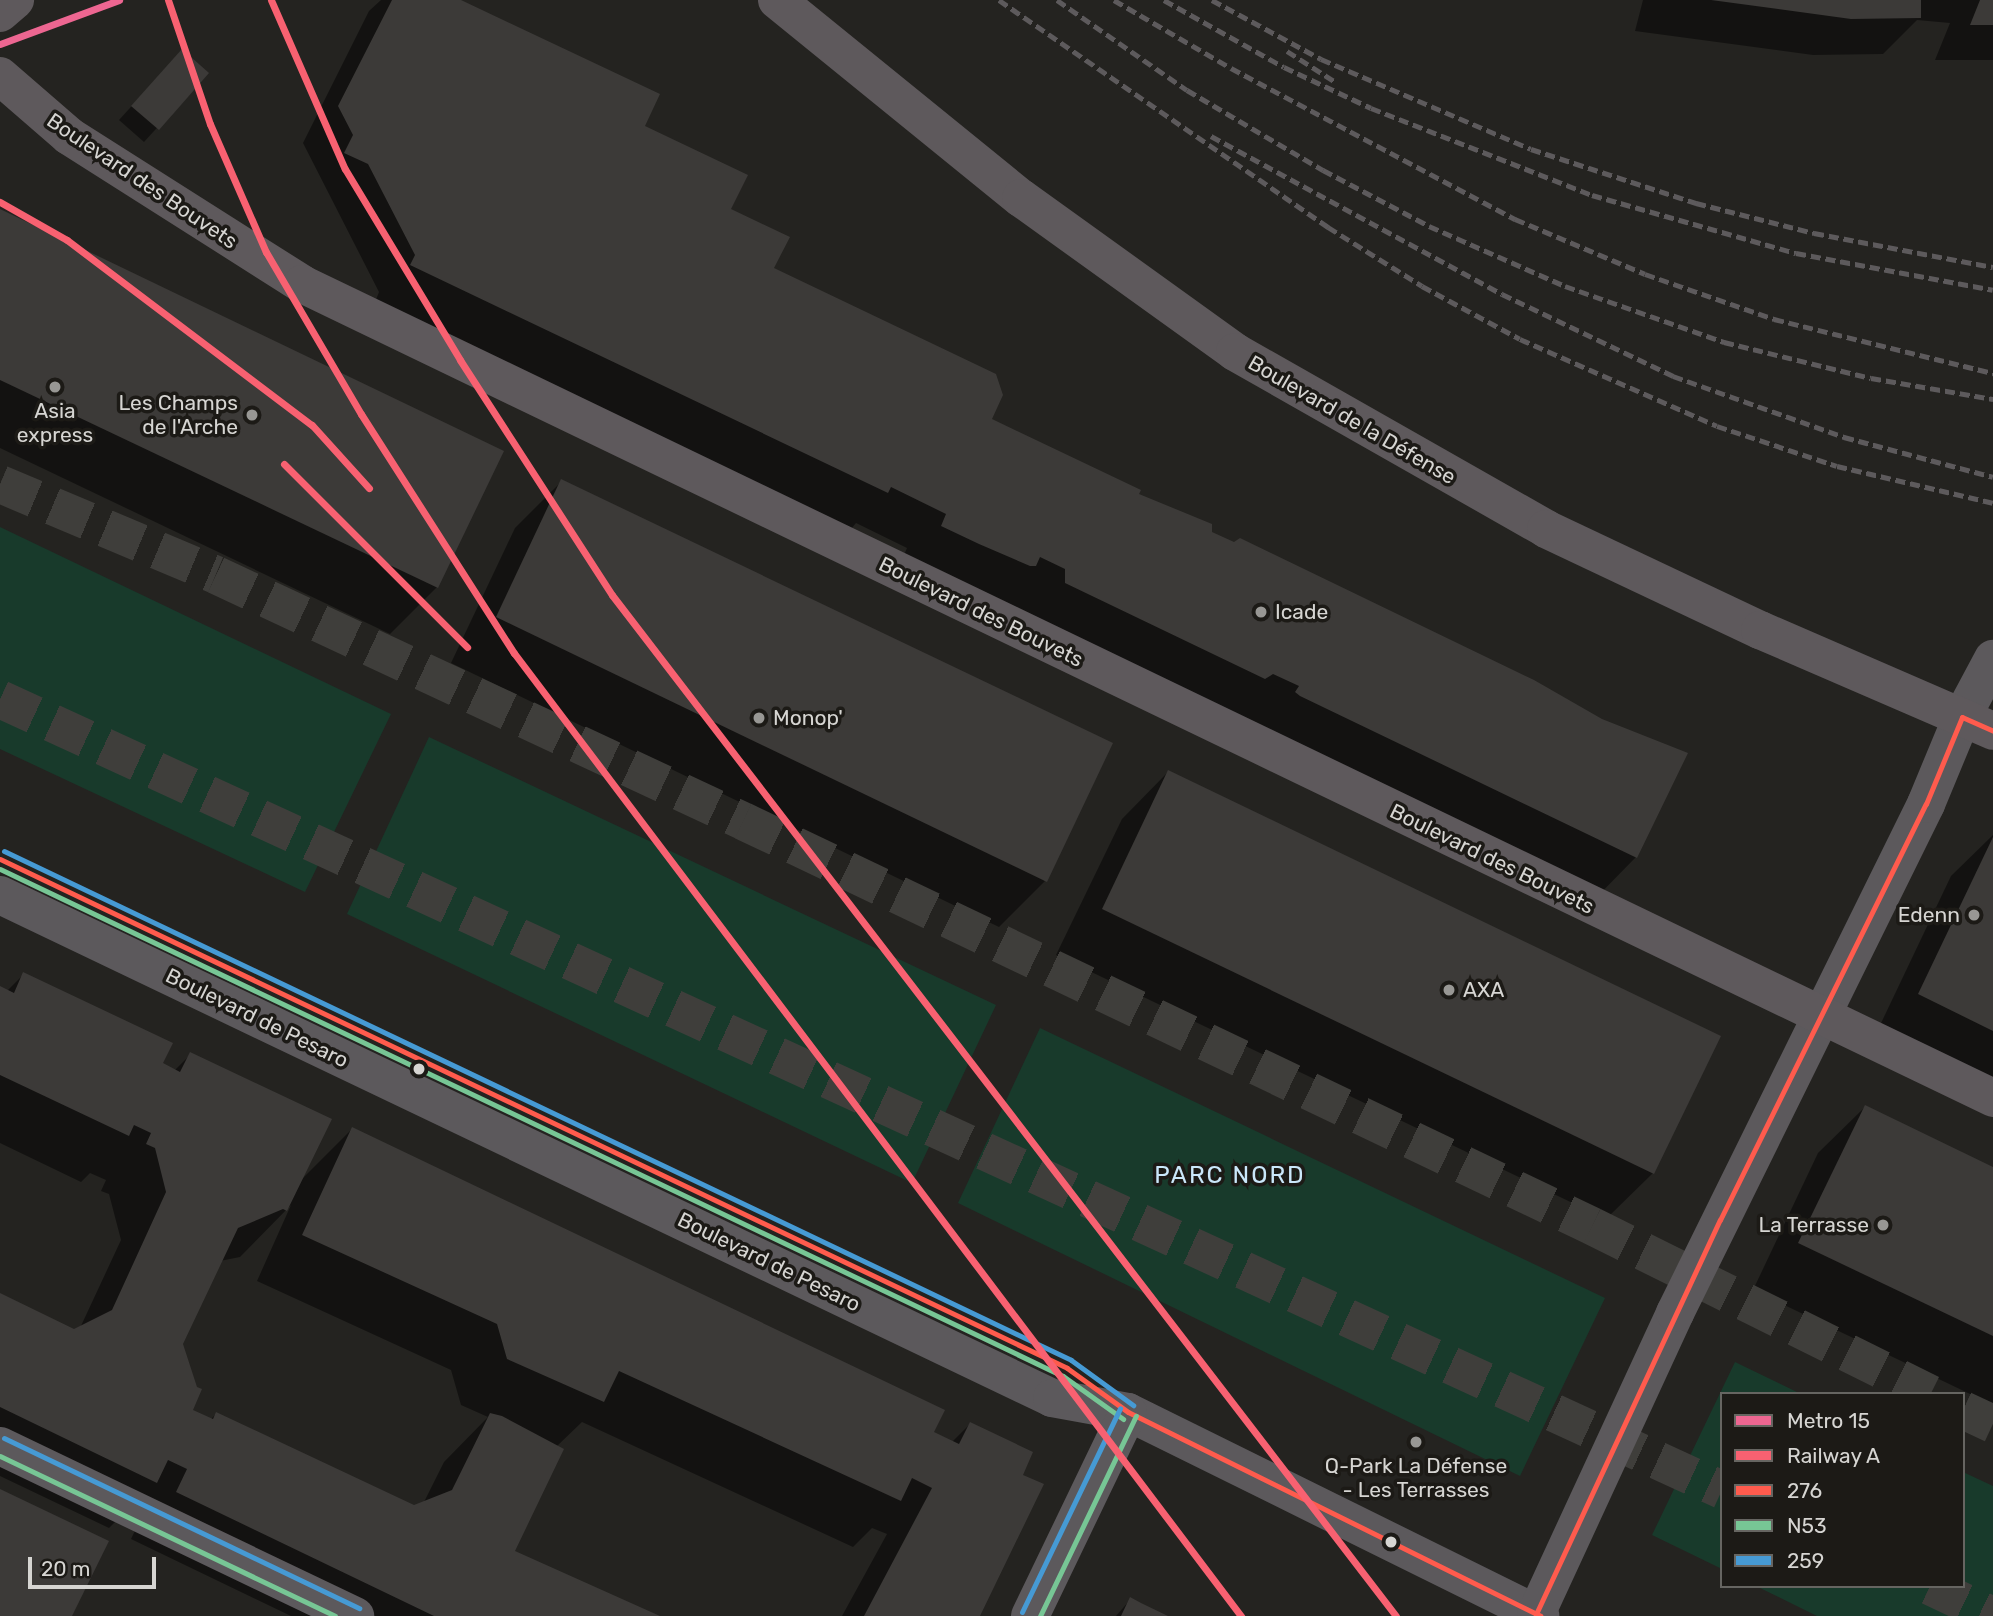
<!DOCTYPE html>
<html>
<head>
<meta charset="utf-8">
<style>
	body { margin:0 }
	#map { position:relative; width:1993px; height:1616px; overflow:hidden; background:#242320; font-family:Rubik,sans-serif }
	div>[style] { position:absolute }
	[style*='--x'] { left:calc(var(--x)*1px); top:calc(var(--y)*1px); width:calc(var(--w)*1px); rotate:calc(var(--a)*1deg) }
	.green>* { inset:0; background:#183a2b }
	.shadow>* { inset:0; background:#0007 }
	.building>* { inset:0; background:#3c3a38 }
	.highway-tunnel>* { height:38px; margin-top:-19px; transform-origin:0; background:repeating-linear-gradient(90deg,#3f3e3b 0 38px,transparent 0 57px) }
	.minor>* { height:38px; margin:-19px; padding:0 19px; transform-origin:19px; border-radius:19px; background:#5c595c }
	.major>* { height:38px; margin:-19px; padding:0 19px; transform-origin:19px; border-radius:19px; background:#5e595c }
	.rail>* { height:5px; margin-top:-2.5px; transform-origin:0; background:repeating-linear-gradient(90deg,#5d5a5c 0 10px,transparent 0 15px) }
	.bus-1>* { height:5px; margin:-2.5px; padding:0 2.5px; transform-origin:2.5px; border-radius:2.5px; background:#ff5b4d }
	.bus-2>* { height:5px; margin:-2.5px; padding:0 2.5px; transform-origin:2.5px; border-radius:2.5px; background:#77c695 }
	.bus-3>* { height:5px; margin:-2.5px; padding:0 2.5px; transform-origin:2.5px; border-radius:2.5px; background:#469ad4 }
	.rail-1>* { height:7px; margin:-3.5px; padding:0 3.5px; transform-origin:3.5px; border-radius:3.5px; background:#f86171 }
	.metro-1>* { height:7px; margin:-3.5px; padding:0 3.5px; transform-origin:3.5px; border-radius:3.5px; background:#ed6691 }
	.dots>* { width:19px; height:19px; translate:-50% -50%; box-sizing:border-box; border:4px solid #1c1a16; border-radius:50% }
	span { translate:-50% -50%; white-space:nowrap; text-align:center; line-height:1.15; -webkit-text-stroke:7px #1c1a16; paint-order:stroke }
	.street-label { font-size:21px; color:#d6d5d2 }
	.poi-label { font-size:21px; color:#d6d5d2 }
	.right { translate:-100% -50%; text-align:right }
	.left { translate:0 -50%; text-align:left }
	.quarter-label { font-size:24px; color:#cae7fa; letter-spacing:2px }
	.legend { position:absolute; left:1720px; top:1392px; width:245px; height:196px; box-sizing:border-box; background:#1c1a16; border:2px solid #666561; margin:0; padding:9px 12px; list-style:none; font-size:21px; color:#d6d5d2 }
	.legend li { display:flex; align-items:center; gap:14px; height:35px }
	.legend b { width:35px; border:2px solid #666561 }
	.scale { position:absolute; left:28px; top:1557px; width:128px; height:32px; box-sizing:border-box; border:4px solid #d6d5d2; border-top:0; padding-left:9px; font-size:21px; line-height:24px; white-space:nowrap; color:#d6d5d2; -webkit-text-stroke:5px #1c1a16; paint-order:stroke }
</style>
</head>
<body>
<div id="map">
	<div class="green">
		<div style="clip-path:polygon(0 527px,391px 714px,305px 892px,0 749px)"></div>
		<div style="clip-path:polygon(429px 737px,996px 1005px,912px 1183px,347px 914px)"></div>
		<div style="clip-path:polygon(1040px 1028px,1605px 1298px,1520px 1476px,958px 1203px)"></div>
		<div style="clip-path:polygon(1735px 1362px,1801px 1394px,1722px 1394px,1722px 1569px,1652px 1535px)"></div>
		<div style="clip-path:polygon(1963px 1472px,1993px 1486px,1993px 1616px,1817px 1616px,1756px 1586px,1963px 1586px)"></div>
	</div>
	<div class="shadow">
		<div style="clip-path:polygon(381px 0,458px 0,639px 134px,729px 210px,772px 269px,990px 420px,1210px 533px,1636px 857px,1590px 904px,896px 573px,907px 548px,856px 523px,851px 529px,375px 302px,379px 292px,303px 143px,369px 11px)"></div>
		<div style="clip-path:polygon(1643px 0,1993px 0,1993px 60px,1935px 60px,1950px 23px,1917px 20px,1883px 54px,1813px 55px,1635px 31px)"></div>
		<div style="clip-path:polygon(169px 65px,207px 73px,144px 142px,119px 120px)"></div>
		<div style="clip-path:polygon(0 211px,437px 587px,390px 634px,0 448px)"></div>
		<div style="clip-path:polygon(562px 481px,1045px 881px,999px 927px,451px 663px,515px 528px)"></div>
		<div style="clip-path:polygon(1168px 772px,1653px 1173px,1606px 1219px,1056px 955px,1122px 819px)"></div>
		<div style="clip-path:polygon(1993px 835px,1993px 1099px,1873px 1040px,1951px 876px)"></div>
		<div style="clip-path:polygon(evenodd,24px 974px,174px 1071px,191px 1054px,302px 1179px,352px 1129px,951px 1443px,970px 1424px,1021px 1476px,978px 1616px,842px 1616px,887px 1534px,872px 1528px,853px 1547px,582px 1422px,556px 1447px,513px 1552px,652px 1616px,291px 1616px,131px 1539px,142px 1516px,128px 1509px,109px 1528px,0 1476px,0 1295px,74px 1331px,80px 1328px,121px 1240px,109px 1194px,101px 1191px,106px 1180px,90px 1173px,81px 1182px,0 1143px,0 988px,7px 991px,24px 974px,291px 1205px,257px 1281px,451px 1370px,461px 1405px,488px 1417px,444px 1462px,424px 1502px,414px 1507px,216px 1414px,210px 1420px,190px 1411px,181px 1344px,220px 1261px,240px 1257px,291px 1205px)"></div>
		<div style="clip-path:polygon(1865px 1107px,1993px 1169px,1993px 1405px,1753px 1290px,1818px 1153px)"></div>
		<div style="clip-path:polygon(1130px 1600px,1164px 1616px,1116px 1616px)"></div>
	</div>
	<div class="building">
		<div style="clip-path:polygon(392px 0,461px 0,660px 94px,645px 126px,748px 175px,731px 209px,790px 237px,774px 268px,996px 374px,1003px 395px,992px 419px,1141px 490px,1139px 494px,1212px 524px,1212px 532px,1234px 542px,1240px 538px,1534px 680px,1602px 719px,1688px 753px,1637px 858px,1300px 696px,1295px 692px,1299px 686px,1273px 674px,1265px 679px,1065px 583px,1065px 569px,1040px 557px,1036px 566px,1030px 566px,979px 544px,941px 526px,946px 514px,891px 487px,888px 493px,410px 265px,415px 255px,368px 164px,344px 153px,353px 135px,338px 106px)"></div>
		<div style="clip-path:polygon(1711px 0,1921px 0,1921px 18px,1851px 19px)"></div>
		<div style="clip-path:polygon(1980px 0,1993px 0,1993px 25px,1970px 25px)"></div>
		<div style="clip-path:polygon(182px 49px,209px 73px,159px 130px,131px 106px)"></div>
		<div style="clip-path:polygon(0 209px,504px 451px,438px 588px,0 380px)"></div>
		<div style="clip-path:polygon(561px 479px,1113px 743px,1047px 882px,496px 617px)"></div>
		<div style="clip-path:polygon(1168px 770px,1721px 1036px,1654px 1174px,1102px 909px)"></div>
		<div style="clip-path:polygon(1993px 837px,1993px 1031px,1918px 994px)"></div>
		<div style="clip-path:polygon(23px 972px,173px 1043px,163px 1063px,180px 1072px,190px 1052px,332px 1119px,287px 1211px,283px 1209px,238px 1228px,183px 1344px,197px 1387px,202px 1389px,193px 1410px,213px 1419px,216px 1412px,414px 1505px,452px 1490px,490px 1413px,502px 1416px,564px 1449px,515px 1551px,660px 1616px,434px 1616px,176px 1492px,187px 1469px,168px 1460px,157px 1483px,0 1407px,0 1293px,74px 1329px,112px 1310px,166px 1192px,155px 1148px,146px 1144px,151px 1133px,134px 1125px,129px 1136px,0 1075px,0 986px,14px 993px)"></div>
		<div style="clip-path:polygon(1865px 1105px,1993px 1167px,1993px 1336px,1798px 1243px)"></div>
		<div style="clip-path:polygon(352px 1127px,945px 1410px,934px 1432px,959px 1444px,970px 1422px,1033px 1452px,1023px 1475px,1044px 1484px,980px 1616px,864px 1616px,932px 1488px,912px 1478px,901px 1501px,619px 1371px,604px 1402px,507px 1359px,497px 1324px,302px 1235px)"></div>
		<div style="clip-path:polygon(0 1489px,109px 1541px,72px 1616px,0 1616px)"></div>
		<div style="clip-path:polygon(1130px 1597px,1141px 1603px,1168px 1616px,1121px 1616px)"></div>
	</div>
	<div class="highway-tunnel">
		<div style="--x:0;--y:484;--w:234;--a:22.8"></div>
		<div style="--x:216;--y:575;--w:582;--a:25.02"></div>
		<div style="--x:743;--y:821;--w:941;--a:25.5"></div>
		<div style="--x:1592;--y:1226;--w:378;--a:26.4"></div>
		<div style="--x:0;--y:699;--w:1895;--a:24.67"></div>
		<div style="--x:1963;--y:1410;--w:33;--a:25"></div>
		<div style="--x:1930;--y:1586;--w:70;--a:25.5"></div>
	</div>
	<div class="minor">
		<div style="--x:0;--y:895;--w:1166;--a:25.55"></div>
		<div style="--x:1052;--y:1398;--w:77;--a:10.4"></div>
		<div style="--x:1128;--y:1412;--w:460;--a:26.3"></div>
		<div style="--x:0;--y:1446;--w:394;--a:25.6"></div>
		<div style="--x:1536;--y:1614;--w:332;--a:-65.2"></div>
		<div style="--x:1675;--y:1313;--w:568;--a:-63.75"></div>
		<div style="--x:1926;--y:804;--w:94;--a:-67.5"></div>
		<div style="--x:1962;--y:717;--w:66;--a:-61.9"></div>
		<div style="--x:1030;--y:1616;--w:226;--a:-64.3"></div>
	</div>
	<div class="major">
		<div style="--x:777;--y:0;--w:314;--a:39.1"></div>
		<div style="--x:1021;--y:198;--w:264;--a:35.7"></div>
		<div style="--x:1235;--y:352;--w:358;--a:29.6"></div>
		<div style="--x:1546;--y:529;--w:237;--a:25.3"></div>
		<div style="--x:1760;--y:630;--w:254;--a:23.4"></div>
		<div style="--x:0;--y:13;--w:20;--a:-41"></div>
		<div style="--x:0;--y:76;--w:91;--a:41"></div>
		<div style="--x:69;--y:136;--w:276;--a:32.4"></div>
		<div style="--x:302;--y:284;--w:1877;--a:25.7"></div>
	</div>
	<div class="rail">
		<div style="--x:999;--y:0;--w:400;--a:34.6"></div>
		<div style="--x:1328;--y:227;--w:111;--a:32.1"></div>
		<div style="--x:1422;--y:286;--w:111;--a:28.4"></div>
		<div style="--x:1520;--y:339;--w:215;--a:23.8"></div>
		<div style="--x:1717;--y:426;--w:126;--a:18.4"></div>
		<div style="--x:1837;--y:466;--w:160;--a:13.3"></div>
		<div style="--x:1057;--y:0;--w:158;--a:34.7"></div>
		<div style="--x:1187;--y:90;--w:158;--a:30.5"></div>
		<div style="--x:1323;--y:170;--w:120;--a:27.8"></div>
		<div style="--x:1429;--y:226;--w:149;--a:23.8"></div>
		<div style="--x:1565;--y:286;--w:169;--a:19.4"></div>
		<div style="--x:1724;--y:342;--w:151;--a:13.8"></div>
		<div style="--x:1871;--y:378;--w:124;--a:9.8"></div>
		<div style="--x:1114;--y:0;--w:135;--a:30.2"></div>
		<div style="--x:1231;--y:68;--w:322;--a:28"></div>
		<div style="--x:1515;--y:219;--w:141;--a:22.9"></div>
		<div style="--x:1645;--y:274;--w:137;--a:19.2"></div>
		<div style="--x:1774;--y:319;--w:226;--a:13.9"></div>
		<div style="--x:1164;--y:0;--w:137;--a:29.2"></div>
		<div style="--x:1284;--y:67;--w:96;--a:25.2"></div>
		<div style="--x:1371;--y:108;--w:238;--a:21.5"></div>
		<div style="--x:1592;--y:195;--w:212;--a:15.9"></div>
		<div style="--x:1796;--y:253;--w:200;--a:10.6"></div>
		<div style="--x:1212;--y:0;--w:124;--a:28.4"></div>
		<div style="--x:1321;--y:59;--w:228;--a:23.2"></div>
		<div style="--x:1531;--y:149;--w:174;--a:18.1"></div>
		<div style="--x:1696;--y:203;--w:122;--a:14.3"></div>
		<div style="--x:1814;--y:233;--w:182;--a:10.8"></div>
		<div style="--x:1287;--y:51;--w:56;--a:32.6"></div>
		<div style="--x:1211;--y:136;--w:331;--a:28.5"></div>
		<div style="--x:1502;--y:294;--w:190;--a:25.6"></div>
		<div style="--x:1673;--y:376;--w:182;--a:19.6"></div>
		<div style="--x:1844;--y:437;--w:154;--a:15"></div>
	</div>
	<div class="bus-1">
		<div style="--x:0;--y:859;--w:1182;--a:25.5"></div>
		<div style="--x:1067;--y:1368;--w:75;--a:35.8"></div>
		<div style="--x:1128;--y:1412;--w:460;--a:26.3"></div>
		<div style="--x:1536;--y:1614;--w:435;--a:-65"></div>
		<div style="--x:1720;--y:1220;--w:464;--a:-63.7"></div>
		<div style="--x:1926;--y:804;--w:94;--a:-67.5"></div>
		<div style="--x:1962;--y:717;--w:34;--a:24"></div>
	</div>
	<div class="bus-2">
		<div style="--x:0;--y:869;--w:1178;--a:25.5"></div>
		<div style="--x:1063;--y:1376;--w:74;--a:35.6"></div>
		<div style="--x:0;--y:1456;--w:371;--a:25.5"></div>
		<div style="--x:1040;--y:1616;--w:222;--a:-64.4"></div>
	</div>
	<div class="bus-3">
		<div style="--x:4;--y:851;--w:1182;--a:25.5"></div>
		<div style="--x:1071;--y:1360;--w:77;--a:36"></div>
		<div style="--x:4;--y:1438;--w:394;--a:25.6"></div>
		<div style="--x:1022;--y:1612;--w:226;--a:-64.3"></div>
	</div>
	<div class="rail-1">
		<div style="--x:168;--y:0;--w:131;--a:71.3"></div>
		<div style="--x:210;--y:124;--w:140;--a:66.4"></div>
		<div style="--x:266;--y:252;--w:188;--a:59.6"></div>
		<div style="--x:361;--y:414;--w:284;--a:57.4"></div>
		<div style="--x:514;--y:653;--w:1207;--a:52.95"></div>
		<div style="--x:271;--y:0;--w:184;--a:66.4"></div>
		<div style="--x:345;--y:169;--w:223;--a:58.9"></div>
		<div style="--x:460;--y:360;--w:280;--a:57.1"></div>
		<div style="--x:612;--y:595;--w:1287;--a:52.48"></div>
		<div style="--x:0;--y:202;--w:77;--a:29.6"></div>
		<div style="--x:67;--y:240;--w:307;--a:37.1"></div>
		<div style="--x:312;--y:425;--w:85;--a:47.9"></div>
		<div style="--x:284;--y:464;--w:259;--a:45"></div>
	</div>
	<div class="metro-1">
		<div style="--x:0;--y:44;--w:127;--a:-20.3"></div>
	</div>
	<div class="dots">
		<div style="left:55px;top:387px;background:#989794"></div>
		<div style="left:252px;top:415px;background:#989794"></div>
		<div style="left:1261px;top:612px;background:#989794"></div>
		<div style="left:759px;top:718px;background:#989794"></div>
		<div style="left:1974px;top:915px;background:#989794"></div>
		<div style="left:1449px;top:990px;background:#989794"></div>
		<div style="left:419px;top:1069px;background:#d6d5d2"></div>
		<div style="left:1883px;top:1225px;background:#989794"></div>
		<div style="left:1416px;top:1442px;background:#989794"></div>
		<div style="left:1391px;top:1542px;background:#d6d5d2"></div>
	</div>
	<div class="street-label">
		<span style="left:142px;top:181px;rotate:34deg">Boulevard des Bouvets</span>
		<span style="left:1352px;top:420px;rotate:30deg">Boulevard de la Défense</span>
		<span style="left:981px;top:612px;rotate:26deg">Boulevard des Bouvets</span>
		<span style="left:1492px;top:859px;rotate:26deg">Boulevard des Bouvets</span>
		<span style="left:257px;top:1018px;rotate:26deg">Boulevard de Pesaro</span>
		<span style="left:769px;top:1262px;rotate:26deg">Boulevard de Pesaro</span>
	</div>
	<div class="poi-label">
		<span class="right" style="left:238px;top:415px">Les Champs<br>de l'Arche</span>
		<span style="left:55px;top:423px">Asia<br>express</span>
		<span class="left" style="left:1275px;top:612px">Icade</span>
		<span class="left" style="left:773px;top:718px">Monop'</span>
		<span class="right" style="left:1960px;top:915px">Edenn</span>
		<span class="left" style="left:1463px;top:990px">AXA</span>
		<span class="right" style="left:1869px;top:1225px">La Terrasse</span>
		<span style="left:1416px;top:1478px">Q-Park La Défense<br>- Les Terrasses</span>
	</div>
	<div class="quarter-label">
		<span style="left:1230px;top:1176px">PARC NORD</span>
	</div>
	<ul class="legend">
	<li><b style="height:9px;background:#ed6691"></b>Metro 15</li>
	<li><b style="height:9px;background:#f86171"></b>Railway A</li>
	<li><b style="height:9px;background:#ff5b4d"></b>276</li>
	<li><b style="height:9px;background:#77c695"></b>N53</li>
	<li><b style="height:9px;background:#469ad4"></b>259</li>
	</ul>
	<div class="scale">20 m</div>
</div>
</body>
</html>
